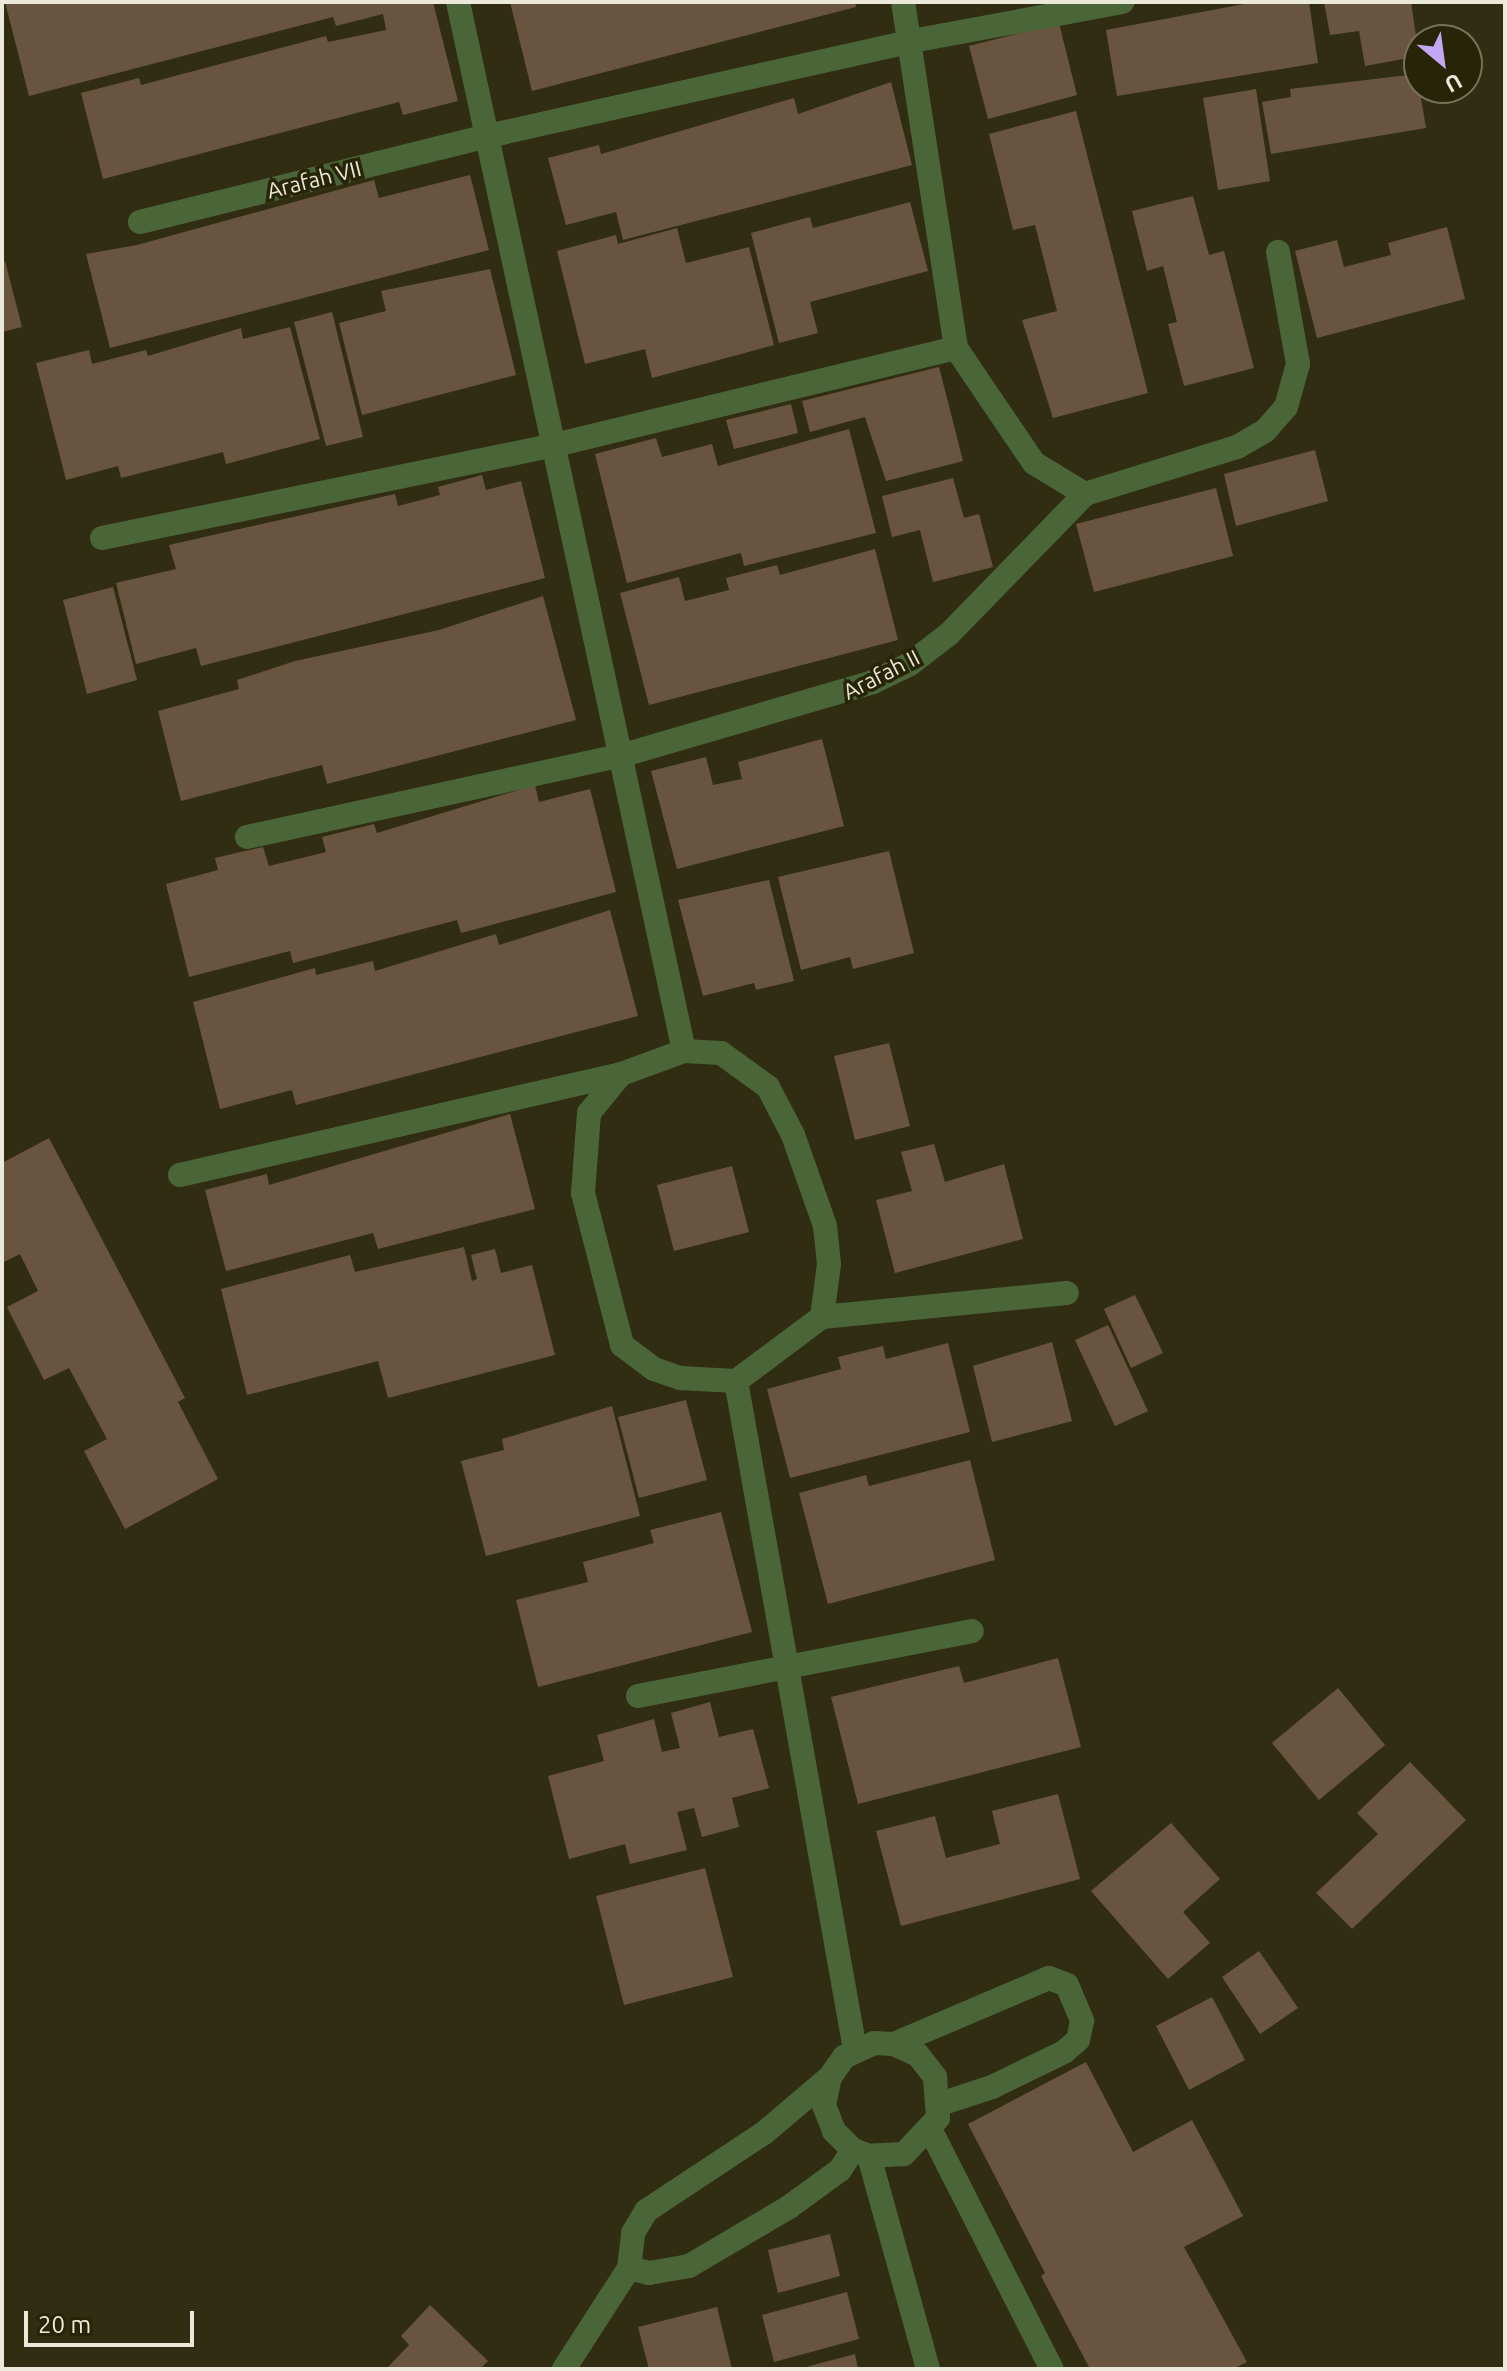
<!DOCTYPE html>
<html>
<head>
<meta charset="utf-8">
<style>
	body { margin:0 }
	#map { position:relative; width:1507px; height:2371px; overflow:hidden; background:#312d13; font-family:Ubuntu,sans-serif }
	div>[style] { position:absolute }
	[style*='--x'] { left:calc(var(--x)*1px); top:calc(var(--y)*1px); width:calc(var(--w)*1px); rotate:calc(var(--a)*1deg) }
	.building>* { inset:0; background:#69553f }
	.street>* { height:24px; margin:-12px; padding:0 12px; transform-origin:12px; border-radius:12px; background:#4a6639 }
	span { translate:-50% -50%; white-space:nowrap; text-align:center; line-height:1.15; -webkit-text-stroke:7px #272408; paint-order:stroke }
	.street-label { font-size:22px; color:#ebeada }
	.frame { position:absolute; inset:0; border:4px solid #ebeada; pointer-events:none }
	.north { position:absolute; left:1403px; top:24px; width:80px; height:80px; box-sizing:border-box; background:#272408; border:2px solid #75735c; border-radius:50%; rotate:151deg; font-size:22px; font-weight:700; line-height:32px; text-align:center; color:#ebeada }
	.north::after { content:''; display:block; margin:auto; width:28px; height:36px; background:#c3a7f2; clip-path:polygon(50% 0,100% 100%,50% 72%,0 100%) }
	.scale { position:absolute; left:24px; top:2311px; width:170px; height:36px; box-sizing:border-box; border:4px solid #ebeada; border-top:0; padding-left:10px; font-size:24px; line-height:28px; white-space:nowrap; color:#ebeada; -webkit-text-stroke:6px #272408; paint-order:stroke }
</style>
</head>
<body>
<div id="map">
	<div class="building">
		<div style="clip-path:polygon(5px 2px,433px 2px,458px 101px,403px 115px,399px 102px,103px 179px,81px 93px,139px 78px,141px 85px,326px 36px,328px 42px,386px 30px,383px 14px,336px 26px,333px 17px,29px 96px)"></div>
		<div style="clip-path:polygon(510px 2px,855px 2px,856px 7px,532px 91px)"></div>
		<div style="clip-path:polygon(1255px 2px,1309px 2px,1318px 63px,1117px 96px,1106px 30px)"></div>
		<div style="clip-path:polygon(1324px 2px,1411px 2px,1419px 56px,1365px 66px,1359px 31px,1330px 35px)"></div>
		<div style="clip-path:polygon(1059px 23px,1077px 95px,988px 119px,969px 46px)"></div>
		<div style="clip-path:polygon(1417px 74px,1426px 128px,1271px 154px,1262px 102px,1291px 97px,1290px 89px)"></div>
		<div style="clip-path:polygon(891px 82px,912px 165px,623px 240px,616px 212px,566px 225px,548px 158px,599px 145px,601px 154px,794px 98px,798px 114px)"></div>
		<div style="clip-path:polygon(1256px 89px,1270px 181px,1218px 190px,1203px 98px)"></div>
		<div style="clip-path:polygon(1076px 111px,1148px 393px,1053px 418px,1022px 320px,1057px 311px,1035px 225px,1013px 230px,989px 134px)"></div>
		<div style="clip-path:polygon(470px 175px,489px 250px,110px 348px,86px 254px,137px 245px,374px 180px,379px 198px)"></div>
		<div style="clip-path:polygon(1193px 196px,1209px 255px,1224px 251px,1254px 368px,1184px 386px,1168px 324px,1177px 322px,1163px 266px,1147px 271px,1132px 211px)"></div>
		<div style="clip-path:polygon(910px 202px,928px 271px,810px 302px,818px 333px,779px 343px,751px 233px,810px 217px,813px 228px)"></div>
		<div style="clip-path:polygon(1447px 227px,1465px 299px,1317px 338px,1295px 251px,1337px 240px,1344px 267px,1391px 255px,1388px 243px)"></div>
		<div style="clip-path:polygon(677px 228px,686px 263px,749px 247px,774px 345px,652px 378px,645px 349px,585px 364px,557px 251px,616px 235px,618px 244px)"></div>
		<div style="clip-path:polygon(5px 261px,22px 327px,2px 332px,2px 262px)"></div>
		<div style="clip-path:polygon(490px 269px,516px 375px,362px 415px,339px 323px,386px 311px,381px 291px)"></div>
		<div style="clip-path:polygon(332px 312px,363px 437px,326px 446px,294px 322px)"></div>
		<div style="clip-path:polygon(290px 327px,320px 439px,226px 464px,223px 452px,121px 478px,118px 466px,66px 480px,36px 363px,89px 350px,92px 364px,146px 350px,148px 356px,241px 328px,243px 339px)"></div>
		<div style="clip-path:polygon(939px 367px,963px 461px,886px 481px,865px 417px,810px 432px,802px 401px)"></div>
		<div style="clip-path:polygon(791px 404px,798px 433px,734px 449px,726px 420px)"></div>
		<div style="clip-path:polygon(849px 429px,876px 533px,744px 566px,741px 553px,627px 583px,595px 454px,656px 438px,662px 457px,712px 444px,718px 466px)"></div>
		<div style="clip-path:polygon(1315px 450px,1328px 501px,1236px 526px,1224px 474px)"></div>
		<div style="clip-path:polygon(482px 475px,486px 490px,521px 481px,545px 578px,201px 666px,196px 648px,136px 664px,116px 583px,176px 569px,169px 545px,395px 494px,398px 506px,440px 495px,438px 487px)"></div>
		<div style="clip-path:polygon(953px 478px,964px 518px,979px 514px,993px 567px,933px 582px,920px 530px,892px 537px,882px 496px)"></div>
		<div style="clip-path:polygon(1216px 488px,1233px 556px,1094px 592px,1076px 524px)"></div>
		<div style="clip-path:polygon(875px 549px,898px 640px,649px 705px,620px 593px,679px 577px,685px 601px,729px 590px,726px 578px,777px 565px,780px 575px)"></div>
		<div style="clip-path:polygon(113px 587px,137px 680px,87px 694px,63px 600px)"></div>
		<div style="clip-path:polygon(543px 596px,576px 720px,327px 784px,322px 765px,181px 801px,158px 711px,239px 689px,237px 680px,295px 661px,439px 630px)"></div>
		<div style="clip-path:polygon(822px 739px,844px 826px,677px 869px,651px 771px,706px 757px,713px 785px,742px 779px,738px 762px)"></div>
		<div style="clip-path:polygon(535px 785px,539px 802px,590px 789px,616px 892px,461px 933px,457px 920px,293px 963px,290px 951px,189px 977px,166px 884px,218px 870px,215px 858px,263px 847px,269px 866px,326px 852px,322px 837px,374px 824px,377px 833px)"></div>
		<div style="clip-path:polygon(889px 851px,914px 953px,853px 969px,850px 957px,801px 970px,778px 877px)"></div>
		<div style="clip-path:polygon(769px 880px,794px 981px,756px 990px,754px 983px,703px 996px,678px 900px)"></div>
		<div style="clip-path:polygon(610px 910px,638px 1016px,296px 1105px,292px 1090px,220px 1109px,193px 1002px,315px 968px,316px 975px,373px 961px,375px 971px,496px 934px,499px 945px)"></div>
		<div style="clip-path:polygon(889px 1043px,910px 1126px,855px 1140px,834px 1056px)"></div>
		<div style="clip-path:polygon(510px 1114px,535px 1209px,378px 1249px,373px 1233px,226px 1271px,205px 1190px,267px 1174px,269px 1185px)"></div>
		<div style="clip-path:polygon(49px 1138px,185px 1398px,178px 1402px,218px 1479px,125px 1529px,84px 1451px,107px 1439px,69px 1368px,44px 1380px,7px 1307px,38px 1291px,20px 1254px,2px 1263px,2px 1163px)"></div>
		<div style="clip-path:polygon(934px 1144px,945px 1182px,1004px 1164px,1023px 1239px,895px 1273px,876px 1200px,912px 1191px,901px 1152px)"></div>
		<div style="clip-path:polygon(732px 1166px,749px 1232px,674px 1251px,657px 1185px)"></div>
		<div style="clip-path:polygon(464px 1247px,472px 1281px,477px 1279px,471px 1255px,495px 1249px,501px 1273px,532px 1265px,555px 1355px,388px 1398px,378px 1361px,247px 1395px,221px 1289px,350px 1255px,355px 1272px)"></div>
		<div style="clip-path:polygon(1135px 1295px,1163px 1353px,1131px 1368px,1104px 1309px)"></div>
		<div style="clip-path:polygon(1108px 1325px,1148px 1411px,1115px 1426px,1075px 1340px)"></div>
		<div style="clip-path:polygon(1052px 1342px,1072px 1421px,992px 1442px,973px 1366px)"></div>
		<div style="clip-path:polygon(948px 1343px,970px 1432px,790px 1478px,767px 1389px,841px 1369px,838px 1357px,883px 1346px,886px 1359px)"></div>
		<div style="clip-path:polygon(686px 1400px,707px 1480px,639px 1498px,618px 1417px)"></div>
		<div style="clip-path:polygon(612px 1406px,640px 1516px,486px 1556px,461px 1461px,504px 1450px,502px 1439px)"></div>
		<div style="clip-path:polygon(970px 1460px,995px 1560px,828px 1604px,799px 1493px,866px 1475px,869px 1486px)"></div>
		<div style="clip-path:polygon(721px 1512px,752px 1632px,538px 1687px,516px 1600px,588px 1582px,583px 1562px,654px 1543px,650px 1530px)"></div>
		<div style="clip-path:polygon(1058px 1658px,1081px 1747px,858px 1804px,831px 1697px,959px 1666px,964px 1683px)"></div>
		<div style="clip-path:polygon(1338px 1688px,1385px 1745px,1319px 1800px,1272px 1743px)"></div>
		<div style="clip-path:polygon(710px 1702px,719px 1737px,753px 1729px,769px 1788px,732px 1798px,739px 1827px,702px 1837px,694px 1808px,677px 1812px,687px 1850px,630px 1864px,625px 1844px,569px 1859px,548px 1776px,604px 1761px,597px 1735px,654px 1719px,662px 1752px,680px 1748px,671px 1713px)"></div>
		<div style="clip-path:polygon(1410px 1762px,1466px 1820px,1352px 1929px,1316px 1893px,1378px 1834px,1357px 1813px)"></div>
		<div style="clip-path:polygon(1058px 1794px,1080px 1879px,901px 1926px,876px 1831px,935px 1816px,946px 1858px,1000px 1844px,992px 1811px)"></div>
		<div style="clip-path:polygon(1171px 1823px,1220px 1879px,1183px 1912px,1210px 1943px,1168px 1979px,1091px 1891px)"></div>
		<div style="clip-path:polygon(705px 1868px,733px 1977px,624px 2005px,596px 1896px)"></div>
		<div style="clip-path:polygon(1259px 1951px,1298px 2008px,1260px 2034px,1222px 1977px)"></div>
		<div style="clip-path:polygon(1212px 1997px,1245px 2060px,1189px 2090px,1156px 2026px)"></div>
		<div style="clip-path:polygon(1086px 2062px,1133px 2152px,1192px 2120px,1243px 2216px,1184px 2247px,1247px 2362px,1233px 2369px,1090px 2369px,1041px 2276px,1045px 2273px,968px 2124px)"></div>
		<div style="clip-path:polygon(830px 2234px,840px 2276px,778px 2293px,768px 2250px)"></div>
		<div style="clip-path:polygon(847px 2292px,859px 2339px,774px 2362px,762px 2315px)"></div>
		<div style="clip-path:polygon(430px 2305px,488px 2361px,480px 2369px,386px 2369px,409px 2345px,401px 2336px)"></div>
		<div style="clip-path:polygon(717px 2307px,732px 2369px,649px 2369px,638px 2327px)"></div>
		<div style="clip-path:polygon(855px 2354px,858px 2369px,802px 2369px,802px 2368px)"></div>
	</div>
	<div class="street">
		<div style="--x:458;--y:2;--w:1073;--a:77.84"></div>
		<div style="--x:684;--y:1051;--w:67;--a:159.9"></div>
		<div style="--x:621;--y:1074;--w:50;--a:129.4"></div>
		<div style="--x:589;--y:1113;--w:80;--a:94.3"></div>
		<div style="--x:583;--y:1193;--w:157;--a:75.6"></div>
		<div style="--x:622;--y:1345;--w:40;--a:37"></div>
		<div style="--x:654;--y:1369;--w:28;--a:19"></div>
		<div style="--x:680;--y:1378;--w:56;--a:3.1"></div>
		<div style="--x:736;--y:1381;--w:680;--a:79.91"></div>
		<div style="--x:140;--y:222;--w:358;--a:-13.9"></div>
		<div style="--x:488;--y:136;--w:435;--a:-12.6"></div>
		<div style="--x:912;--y:41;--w:214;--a:-10.5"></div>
		<div style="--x:956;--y:348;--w:139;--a:55.9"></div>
		<div style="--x:1034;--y:463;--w:60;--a:31.3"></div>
		<div style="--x:1085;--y:494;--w:159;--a:-17.2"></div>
		<div style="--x:1237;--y:447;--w:32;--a:-30"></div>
		<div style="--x:1265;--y:431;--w:32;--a:-49"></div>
		<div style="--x:1286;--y:407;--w:45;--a:-74.4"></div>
		<div style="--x:1298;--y:364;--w:114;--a:-100.1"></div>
		<div style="--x:102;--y:538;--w:462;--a:-11.6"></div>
		<div style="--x:555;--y:445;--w:413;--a:-13.6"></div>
		<div style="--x:956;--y:348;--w:350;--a:-98.7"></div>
		<div style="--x:247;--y:837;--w:382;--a:-12.3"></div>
		<div style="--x:620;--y:756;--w:264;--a:-16.3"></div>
		<div style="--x:873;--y:682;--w:41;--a:-25.9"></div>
		<div style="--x:910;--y:664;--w:49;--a:-37.6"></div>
		<div style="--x:949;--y:634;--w:195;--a:-45.8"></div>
		<div style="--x:684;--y:1051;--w:37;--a:3"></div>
		<div style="--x:721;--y:1053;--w:58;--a:35.9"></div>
		<div style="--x:768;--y:1087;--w:54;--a:62.5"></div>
		<div style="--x:793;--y:1135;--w:96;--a:70.6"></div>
		<div style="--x:825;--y:1226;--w:38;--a:84"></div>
		<div style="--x:829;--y:1264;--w:53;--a:97.5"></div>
		<div style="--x:822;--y:1317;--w:107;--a:143.3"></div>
		<div style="--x:180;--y:1175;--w:452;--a:-12.9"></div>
		<div style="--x:822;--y:1317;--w:246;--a:-5.6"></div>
		<div style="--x:638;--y:1696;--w:340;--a:-11"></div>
		<div style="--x:894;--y:2044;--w:168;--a:-23.1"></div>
		<div style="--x:1049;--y:1978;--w:19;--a:21"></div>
		<div style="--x:1067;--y:1985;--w:39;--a:67"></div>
		<div style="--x:1082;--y:2021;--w:19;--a:102"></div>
		<div style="--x:1078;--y:2040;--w:18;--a:139"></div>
		<div style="--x:1064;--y:2052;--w:80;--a:154.1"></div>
		<div style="--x:992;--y:2087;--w:55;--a:161.9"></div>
		<div style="--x:931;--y:2131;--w:267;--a:63.1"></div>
		<div style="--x:869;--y:2156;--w:221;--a:74.5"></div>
		<div style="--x:629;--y:2268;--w:21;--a:14"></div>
		<div style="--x:649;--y:2273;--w:41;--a:-9.9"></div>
		<div style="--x:689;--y:2266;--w:116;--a:-30.5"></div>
		<div style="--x:789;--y:2207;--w:63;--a:-36"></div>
		<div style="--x:840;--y:2170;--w:24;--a:-57"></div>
		<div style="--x:564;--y:2369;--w:120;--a:-57.2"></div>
		<div style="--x:629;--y:2268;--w:35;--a:-83"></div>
		<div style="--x:633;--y:2233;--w:26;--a:-59"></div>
		<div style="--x:646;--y:2211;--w:141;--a:-33.5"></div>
		<div style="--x:764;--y:2133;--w:87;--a:-40.3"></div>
		<div style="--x:830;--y:2077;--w:24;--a:-55"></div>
		<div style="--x:844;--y:2057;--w:33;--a:-25"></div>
		<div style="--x:874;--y:2043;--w:20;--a:3"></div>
		<div style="--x:894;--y:2044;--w:26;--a:25"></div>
		<div style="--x:918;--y:2055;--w:28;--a:52"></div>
		<div style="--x:935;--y:2077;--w:41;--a:85.8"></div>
		<div style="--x:938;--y:2118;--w:50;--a:133.4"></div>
		<div style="--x:904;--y:2154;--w:35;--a:177"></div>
		<div style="--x:869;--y:2156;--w:17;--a:-159"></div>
		<div style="--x:853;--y:2150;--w:27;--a:-135"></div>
		<div style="--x:834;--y:2131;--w:28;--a:-111"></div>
		<div style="--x:824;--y:2105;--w:29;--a:-78"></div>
	</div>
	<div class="street-label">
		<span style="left:314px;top:179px;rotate:-14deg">Arafah VII</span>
		<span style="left:881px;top:674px;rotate:-27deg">Arafah II</span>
	</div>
	<div class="frame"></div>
	<div class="north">U</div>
	<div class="scale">20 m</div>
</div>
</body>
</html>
